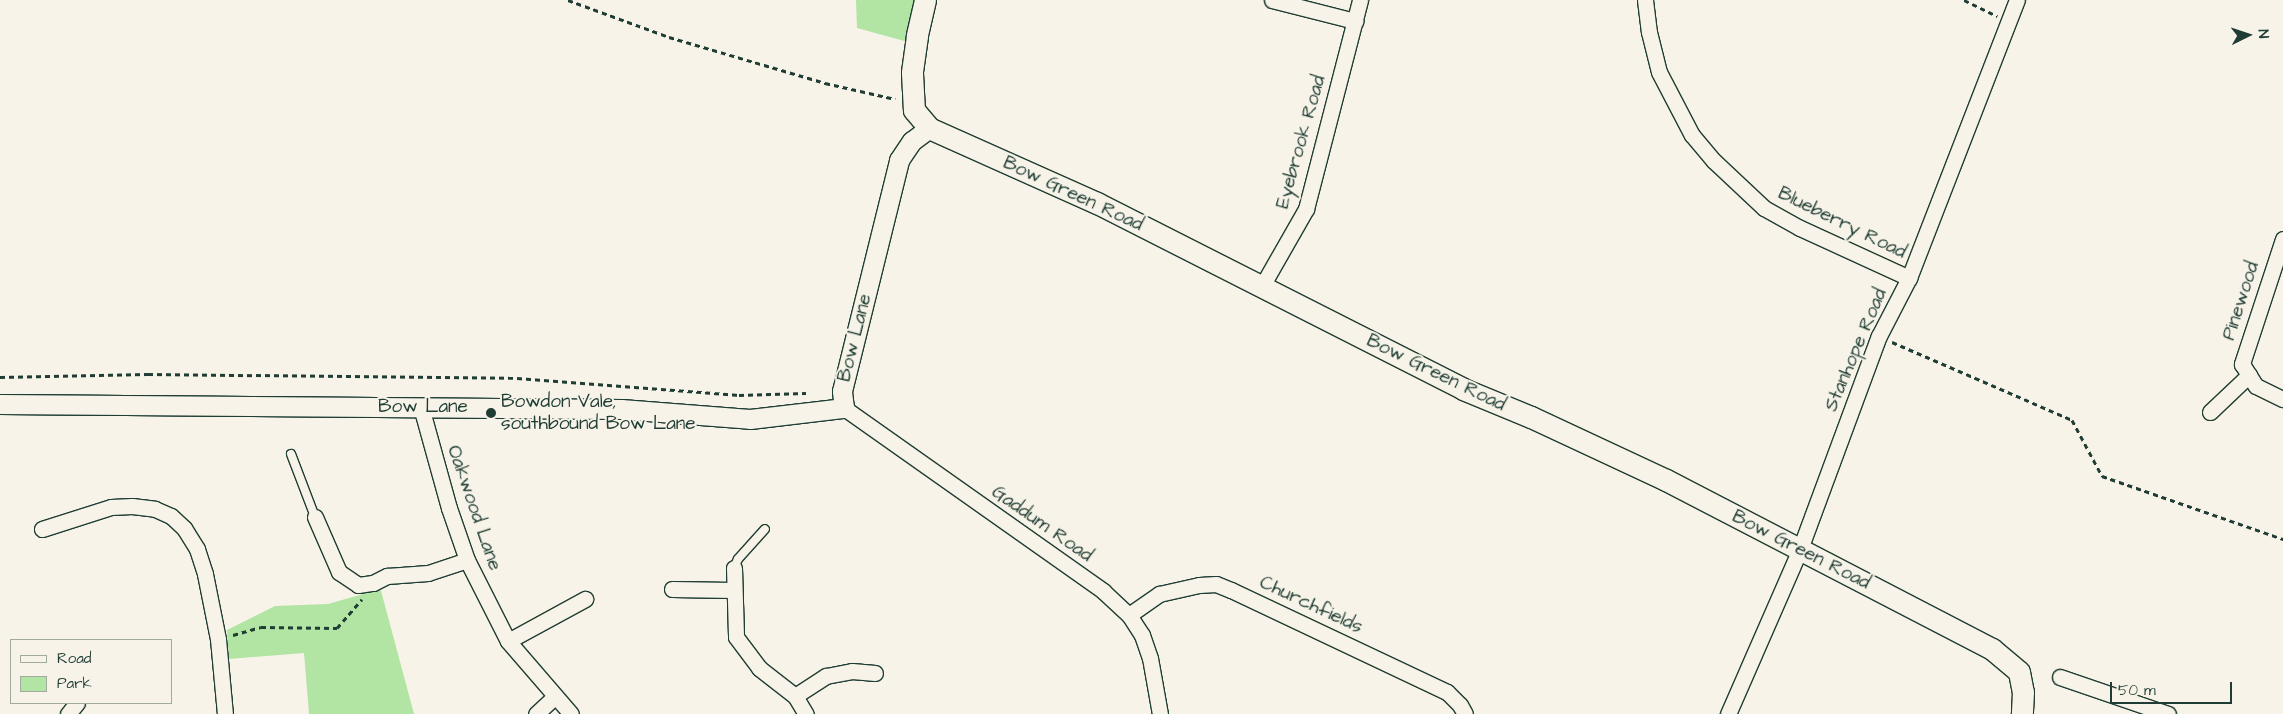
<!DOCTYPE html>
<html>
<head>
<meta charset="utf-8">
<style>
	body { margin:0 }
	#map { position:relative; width:2283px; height:714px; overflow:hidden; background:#f7f3e8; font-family:"Architects Daughter",sans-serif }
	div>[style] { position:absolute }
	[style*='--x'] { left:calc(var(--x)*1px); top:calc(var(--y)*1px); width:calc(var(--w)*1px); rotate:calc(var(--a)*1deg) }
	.green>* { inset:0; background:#b2e4a4 }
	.path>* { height:3px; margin-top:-1.5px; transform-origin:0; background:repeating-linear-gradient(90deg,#1f3d34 0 5px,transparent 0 9px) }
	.roads { filter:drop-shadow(1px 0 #1f3d34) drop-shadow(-1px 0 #1f3d34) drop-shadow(0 1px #1f3d34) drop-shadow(0 -1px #1f3d34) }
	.service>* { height:8px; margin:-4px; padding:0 4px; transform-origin:4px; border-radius:4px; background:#f7f3e8 }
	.minor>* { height:15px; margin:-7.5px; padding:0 7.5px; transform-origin:7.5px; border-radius:7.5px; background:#f7f3e8 }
	.tertiary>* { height:19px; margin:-9.5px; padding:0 9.5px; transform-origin:9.5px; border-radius:9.5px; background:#f7f3e8 }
	.secondary>* { height:21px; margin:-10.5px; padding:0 10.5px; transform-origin:10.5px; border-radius:10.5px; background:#f7f3e8 }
	.dots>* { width:14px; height:14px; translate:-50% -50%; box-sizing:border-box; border:2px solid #f7f3e8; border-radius:50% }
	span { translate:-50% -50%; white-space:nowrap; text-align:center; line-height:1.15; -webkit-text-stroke:4px #f7f3e8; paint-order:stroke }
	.street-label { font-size:19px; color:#1f3d34 }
	.poi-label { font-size:19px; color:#1f3d34 }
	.left { translate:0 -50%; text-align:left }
	.legend { position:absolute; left:10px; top:639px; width:162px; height:65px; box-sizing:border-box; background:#f7f3e8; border:1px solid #a1aaa0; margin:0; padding:6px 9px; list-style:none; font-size:15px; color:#1f3d34 }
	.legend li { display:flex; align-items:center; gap:10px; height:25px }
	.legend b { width:25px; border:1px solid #a1aaa0 }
	.north { position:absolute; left:2223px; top:10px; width:50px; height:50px; -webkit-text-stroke:4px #f7f3e8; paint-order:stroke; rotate:86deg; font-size:14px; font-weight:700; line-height:20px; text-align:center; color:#1f3d34 }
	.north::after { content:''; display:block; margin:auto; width:18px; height:22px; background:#1f3d34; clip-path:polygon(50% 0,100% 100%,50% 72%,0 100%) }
	.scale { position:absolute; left:2110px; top:682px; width:122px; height:22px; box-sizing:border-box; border:2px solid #1f3d34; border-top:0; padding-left:6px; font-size:15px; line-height:18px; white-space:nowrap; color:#1f3d34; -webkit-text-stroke:4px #f7f3e8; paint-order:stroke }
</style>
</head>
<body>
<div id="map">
	<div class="green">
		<div style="clip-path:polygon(856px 0,917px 0,908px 42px,857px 28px)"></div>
		<div style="clip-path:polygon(380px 587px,414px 714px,309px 714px,304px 653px,229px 659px,227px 630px,275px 606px,328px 604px,363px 594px,366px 589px)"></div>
	</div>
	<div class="path">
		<div style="--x:568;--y:0;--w:108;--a:20.1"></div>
		<div style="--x:669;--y:37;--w:163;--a:16.4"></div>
		<div style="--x:825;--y:83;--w:72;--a:12.9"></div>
		<div style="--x:1964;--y:0;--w:37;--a:26"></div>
		<div style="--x:1892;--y:342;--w:196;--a:23.4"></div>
		<div style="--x:2072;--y:420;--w:64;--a:61.8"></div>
		<div style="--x:2102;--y:476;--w:192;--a:19.2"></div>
		<div style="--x:0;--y:377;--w:148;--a:-1.2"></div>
		<div style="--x:148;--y:374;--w:369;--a:0.6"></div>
		<div style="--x:517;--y:378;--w:223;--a:4.4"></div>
		<div style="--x:739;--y:395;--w:67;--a:-1.7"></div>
		<div style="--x:233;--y:635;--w:29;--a:-16"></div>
		<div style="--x:261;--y:627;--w:76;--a:0.8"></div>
		<div style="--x:337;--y:628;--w:38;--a:-49"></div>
	</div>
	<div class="roads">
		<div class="service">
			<div style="--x:291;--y:454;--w:67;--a:69.1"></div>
			<div style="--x:734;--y:568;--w:10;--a:-66"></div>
			<div style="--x:738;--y:559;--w:40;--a:-48"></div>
		</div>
		<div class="minor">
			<div style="--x:1272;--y:0;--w:86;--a:14.2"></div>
			<div style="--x:1645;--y:0;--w:32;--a:83"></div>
			<div style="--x:1649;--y:32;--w:41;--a:76"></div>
			<div style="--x:1659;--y:72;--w:71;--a:62.4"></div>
			<div style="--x:1692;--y:135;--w:34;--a:50"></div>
			<div style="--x:1714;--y:161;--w:69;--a:43.2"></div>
			<div style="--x:1764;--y:208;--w:41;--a:29.1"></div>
			<div style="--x:1800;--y:228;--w:120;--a:24.6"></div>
			<div style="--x:2283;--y:239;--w:132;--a:108.2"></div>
			<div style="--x:2242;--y:364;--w:26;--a:58"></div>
			<div style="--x:2256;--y:386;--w:30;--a:26"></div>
			<div style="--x:1262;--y:286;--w:89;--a:-60.3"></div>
			<div style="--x:1306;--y:209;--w:216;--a:-75.5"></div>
			<div style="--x:421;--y:407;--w:105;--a:74.5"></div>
			<div style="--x:449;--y:508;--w:55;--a:70.9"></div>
			<div style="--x:467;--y:560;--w:91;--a:63.2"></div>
			<div style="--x:508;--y:641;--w:96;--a:49.2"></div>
			<div style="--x:844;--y:408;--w:317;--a:35.2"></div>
			<div style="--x:1103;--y:591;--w:35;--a:43"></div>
			<div style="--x:1129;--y:615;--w:24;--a:57"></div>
			<div style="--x:1142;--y:635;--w:24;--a:71"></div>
			<div style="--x:1150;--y:658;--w:57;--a:79.9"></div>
			<div style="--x:2210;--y:412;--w:54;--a:-43.5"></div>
			<div style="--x:315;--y:517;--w:60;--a:66.4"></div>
			<div style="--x:339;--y:572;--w:23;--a:34"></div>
			<div style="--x:358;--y:585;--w:15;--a:-8"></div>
			<div style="--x:373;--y:583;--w:16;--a:-27"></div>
			<div style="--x:387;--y:576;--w:41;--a:-4.2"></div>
			<div style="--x:428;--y:573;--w:41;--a:-18.4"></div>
			<div style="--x:42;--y:529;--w:72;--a:-17.7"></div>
			<div style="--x:111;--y:507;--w:21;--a:-3"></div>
			<div style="--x:132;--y:506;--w:23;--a:7"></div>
			<div style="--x:155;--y:509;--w:17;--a:24"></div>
			<div style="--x:171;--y:516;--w:18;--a:43"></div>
			<div style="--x:184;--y:528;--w:25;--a:58"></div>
			<div style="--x:197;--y:549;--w:26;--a:72"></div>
			<div style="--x:205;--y:574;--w:66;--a:78.7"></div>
			<div style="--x:218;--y:639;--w:75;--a:84.7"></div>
			<div style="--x:734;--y:568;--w:69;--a:88.3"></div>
			<div style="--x:736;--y:637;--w:39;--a:53"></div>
			<div style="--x:759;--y:668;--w:46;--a:37.9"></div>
			<div style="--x:795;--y:696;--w:21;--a:59"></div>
			<div style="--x:672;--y:589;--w:61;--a:0.9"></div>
			<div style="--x:1129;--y:615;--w:37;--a:-35"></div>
			<div style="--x:1159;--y:594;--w:41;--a:-12.7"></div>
			<div style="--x:1199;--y:585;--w:17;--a:-3"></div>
			<div style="--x:1216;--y:584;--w:16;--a:22"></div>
			<div style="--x:1231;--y:590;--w:239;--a:25.3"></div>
			<div style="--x:1447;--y:692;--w:18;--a:45"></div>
			<div style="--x:1460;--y:705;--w:10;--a:61"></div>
			<div style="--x:508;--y:641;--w:88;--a:-28.6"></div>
			<div style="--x:2060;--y:677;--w:114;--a:18.9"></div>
			<div style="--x:795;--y:696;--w:37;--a:-33"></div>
			<div style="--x:826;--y:676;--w:26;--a:-11"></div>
			<div style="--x:852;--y:671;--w:23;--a:5"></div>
			<div style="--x:68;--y:714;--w:14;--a:-51"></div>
			<div style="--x:536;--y:714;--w:25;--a:-43"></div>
			<div style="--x:1728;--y:714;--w:180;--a:-66.4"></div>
			<div style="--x:1800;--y:549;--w:227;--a:-69.7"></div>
			<div style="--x:1879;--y:336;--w:65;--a:-62.7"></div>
			<div style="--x:1909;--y:278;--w:298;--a:-68.8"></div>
		</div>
		<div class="tertiary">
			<div style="--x:0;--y:404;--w:621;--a:0.46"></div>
			<div style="--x:621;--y:409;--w:129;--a:4.4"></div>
			<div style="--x:750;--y:419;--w:95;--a:-6.7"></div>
			<div style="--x:844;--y:408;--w:17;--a:-97"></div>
			<div style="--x:842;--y:391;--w:238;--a:-76.1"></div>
			<div style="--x:899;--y:160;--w:23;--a:-56"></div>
			<div style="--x:912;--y:141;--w:21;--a:-37"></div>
		</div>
		<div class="secondary">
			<div style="--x:925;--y:0;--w:37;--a:103"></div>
			<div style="--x:917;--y:36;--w:37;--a:98"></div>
			<div style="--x:912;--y:73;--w:37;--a:87"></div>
			<div style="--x:914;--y:110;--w:23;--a:50"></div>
			<div style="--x:929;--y:128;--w:184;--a:24.1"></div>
			<div style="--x:1097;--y:203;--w:411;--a:26.9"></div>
			<div style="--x:1463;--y:389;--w:74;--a:22.4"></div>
			<div style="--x:1531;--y:417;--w:149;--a:25"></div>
			<div style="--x:1666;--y:480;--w:367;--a:27.4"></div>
			<div style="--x:1992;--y:649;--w:35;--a:40"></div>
			<div style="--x:2019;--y:672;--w:20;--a:79"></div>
			<div style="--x:2023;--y:692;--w:22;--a:93"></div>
		</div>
	</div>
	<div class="dots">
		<div style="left:491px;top:413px;background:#1f3d34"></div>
	</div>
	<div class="street-label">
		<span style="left:1301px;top:142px;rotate:-74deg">Eyebrook Road</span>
		<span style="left:1073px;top:194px;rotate:25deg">Bow Green Road</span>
		<span style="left:1842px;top:223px;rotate:26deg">Blueberry Road</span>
		<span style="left:2241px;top:301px;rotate:-72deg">Pinewood</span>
		<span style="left:855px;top:338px;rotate:-76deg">Bow Lane</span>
		<span style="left:1856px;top:350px;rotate:-67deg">Stanhope Road</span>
		<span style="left:1436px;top:373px;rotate:26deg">Bow Green Road</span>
		<span style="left:423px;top:407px">Bow Lane</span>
		<span style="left:474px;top:508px;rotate:71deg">Oakwood Lane</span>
		<span style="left:1042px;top:524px;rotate:35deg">Gaddum Road</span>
		<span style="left:1801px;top:550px;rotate:27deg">Bow Green Road</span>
		<span style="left:1311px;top:605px;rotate:25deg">Churchfields</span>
	</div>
	<div class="poi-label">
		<span class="left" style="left:501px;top:413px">Bowdon Vale,<br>southbound Bow Lane</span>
	</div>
	<ul class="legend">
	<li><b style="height:6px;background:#f7f3e8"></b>Road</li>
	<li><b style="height:14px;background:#b2e4a4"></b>Park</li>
	</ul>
	<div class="north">N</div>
	<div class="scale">50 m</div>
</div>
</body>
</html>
